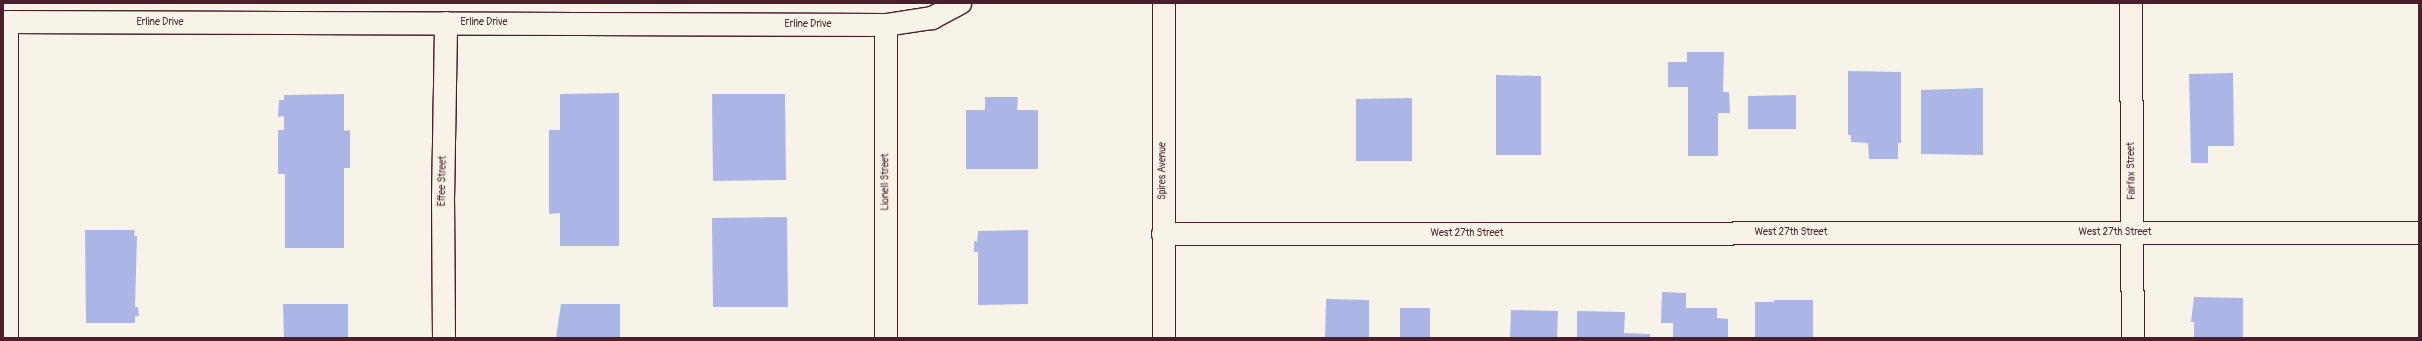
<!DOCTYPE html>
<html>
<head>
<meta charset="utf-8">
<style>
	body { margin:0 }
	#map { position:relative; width:2422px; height:341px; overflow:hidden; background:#f7f3e8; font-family:Pangolin,sans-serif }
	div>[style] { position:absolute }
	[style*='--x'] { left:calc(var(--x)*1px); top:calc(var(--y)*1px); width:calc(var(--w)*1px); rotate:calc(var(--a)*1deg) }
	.building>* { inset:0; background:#abb6e6 }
	.roads { filter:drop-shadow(1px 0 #4a1f2b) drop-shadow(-1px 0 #4a1f2b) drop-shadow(0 1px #4a1f2b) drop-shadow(0 -1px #4a1f2b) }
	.minor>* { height:22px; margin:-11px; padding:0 11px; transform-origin:11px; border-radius:11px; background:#f7f3e8 }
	span { translate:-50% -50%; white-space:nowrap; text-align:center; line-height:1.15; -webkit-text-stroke:3px #f7f3e8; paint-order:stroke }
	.street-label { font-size:10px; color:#4a1f2b }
	.frame { position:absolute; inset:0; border:4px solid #4a1f2b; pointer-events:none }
</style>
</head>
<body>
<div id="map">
	<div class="building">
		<div style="clip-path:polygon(1687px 52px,1724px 52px,1723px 92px,1729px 92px,1730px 113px,1718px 113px,1718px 156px,1688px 156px,1688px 87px,1668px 87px,1668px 62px,1687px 62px)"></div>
		<div style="clip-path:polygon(1848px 71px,1901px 72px,1901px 143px,1898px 143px,1898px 159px,1869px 159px,1868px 143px,1851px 142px,1851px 135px,1848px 135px)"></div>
		<div style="clip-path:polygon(2233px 73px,2234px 146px,2208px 146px,2208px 163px,2191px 163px,2189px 74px)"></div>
		<div style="clip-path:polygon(1496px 75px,1541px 76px,1541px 155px,1496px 155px)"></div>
		<div style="clip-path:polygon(1983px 88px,1983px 155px,1921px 154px,1921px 90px)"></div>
		<div style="clip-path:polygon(619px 93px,619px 246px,560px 246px,560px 213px,549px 214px,549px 130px,560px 130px,560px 94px)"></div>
		<div style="clip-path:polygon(344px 94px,344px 131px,350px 130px,350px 168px,344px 168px,344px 248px,285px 248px,285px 174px,278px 174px,278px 130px,284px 130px,284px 116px,278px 117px,279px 100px,284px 100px,284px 95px)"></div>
		<div style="clip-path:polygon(712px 94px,785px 94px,786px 180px,713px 181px)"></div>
		<div style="clip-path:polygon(1796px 95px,1796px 129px,1748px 129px,1748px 96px)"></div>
		<div style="clip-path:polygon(985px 97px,1018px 97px,1017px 110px,1038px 110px,1038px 169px,966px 169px,966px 110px,985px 110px)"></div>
		<div style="clip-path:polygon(1412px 98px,1412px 161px,1356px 161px,1356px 99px)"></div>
		<div style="clip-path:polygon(787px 217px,788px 307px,713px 307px,712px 218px)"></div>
		<div style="clip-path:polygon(85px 230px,135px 230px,134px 236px,137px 236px,135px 307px,138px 307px,139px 316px,135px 316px,135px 323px,86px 323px)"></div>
		<div style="clip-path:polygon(1028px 230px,1028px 304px,978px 305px,978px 252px,974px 252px,974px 241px,977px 242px,978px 231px)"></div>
		<div style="clip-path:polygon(1662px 292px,1686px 293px,1686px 308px,1717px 308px,1717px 318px,1728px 319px,1728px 338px,1673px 338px,1673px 323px,1661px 323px)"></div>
		<div style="clip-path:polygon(2194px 297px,2243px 298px,2243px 338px,2194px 338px,2194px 322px,2191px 322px)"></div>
		<div style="clip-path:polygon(1326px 299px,1369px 300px,1369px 338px,1325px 338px)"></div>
		<div style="clip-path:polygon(1774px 300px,1813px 300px,1813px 338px,1755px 338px,1755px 302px,1774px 302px)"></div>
		<div style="clip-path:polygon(283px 304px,348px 304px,348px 338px,284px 338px)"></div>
		<div style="clip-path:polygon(561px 304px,620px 304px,620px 338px,556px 338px)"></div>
		<div style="clip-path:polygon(1400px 308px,1430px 308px,1430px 338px,1400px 338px)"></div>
		<div style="clip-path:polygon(1511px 310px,1558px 311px,1557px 338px,1510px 338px)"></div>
		<div style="clip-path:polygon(1577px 311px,1625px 312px,1624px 333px,1650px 334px,1650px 338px,1577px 338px)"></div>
	</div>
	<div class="roads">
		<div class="minor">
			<div style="--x:1164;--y:3;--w:335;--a:90"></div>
			<div style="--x:2131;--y:3;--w:335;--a:89.7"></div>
			<div style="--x:3;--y:22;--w:883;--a:0.19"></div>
			<div style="--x:886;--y:25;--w:47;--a:-8.7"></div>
			<div style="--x:932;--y:18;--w:32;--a:-28"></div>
			<div style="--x:1163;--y:234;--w:1256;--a:-0.05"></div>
			<div style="--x:7;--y:338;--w:315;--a:-90"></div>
			<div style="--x:444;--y:338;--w:138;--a:-90.4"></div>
			<div style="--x:443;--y:200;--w:177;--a:-89"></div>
			<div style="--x:886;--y:338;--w:313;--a:-90"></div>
		</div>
	</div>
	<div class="street-label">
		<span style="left:160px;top:23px">Erline Drive</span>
		<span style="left:484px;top:23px">Erline Drive</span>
		<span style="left:808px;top:25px">Erline Drive</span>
		<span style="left:1163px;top:171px;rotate:-90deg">Spires Avenue</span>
		<span style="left:2132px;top:171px;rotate:-91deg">Fairfax Street</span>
		<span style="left:443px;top:181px;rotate:-89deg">Effee Street</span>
		<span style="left:886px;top:182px;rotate:-90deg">Lionell Street</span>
		<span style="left:1791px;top:233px">West 27th Street</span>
		<span style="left:2115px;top:233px">West 27th Street</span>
		<span style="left:1467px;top:234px">West 27th Street</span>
	</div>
	<div class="frame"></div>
</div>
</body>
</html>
